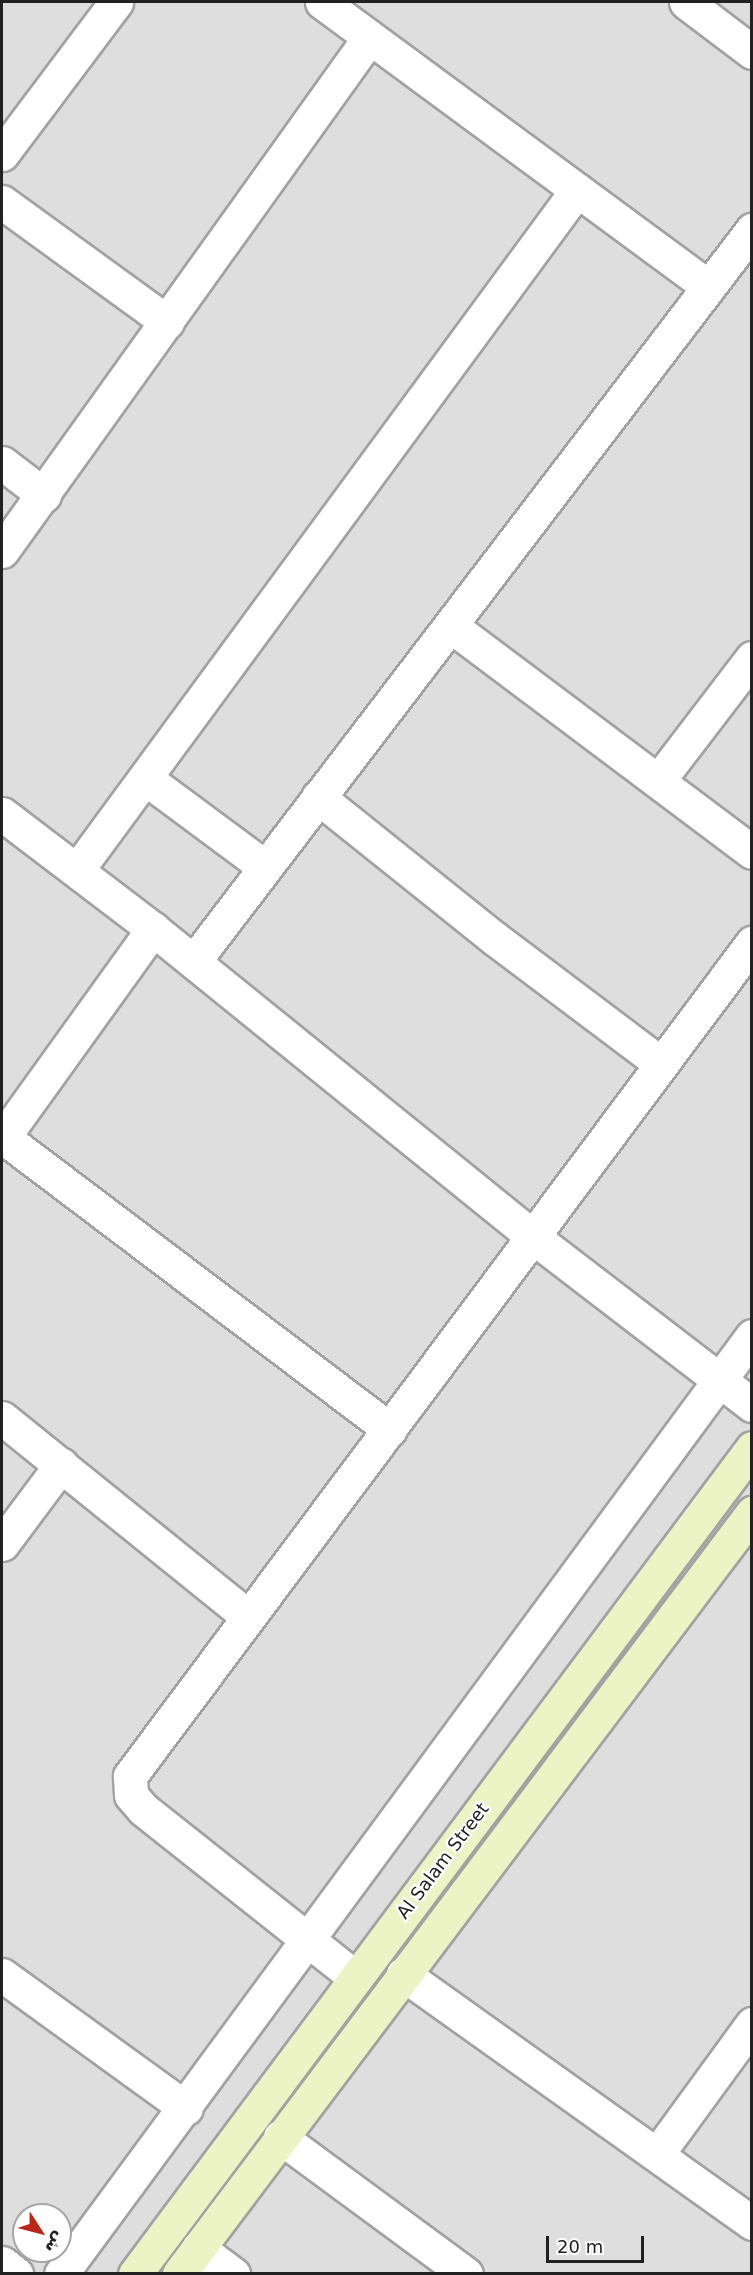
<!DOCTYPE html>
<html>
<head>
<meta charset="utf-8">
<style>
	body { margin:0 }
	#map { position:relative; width:753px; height:2275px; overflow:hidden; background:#f0eee9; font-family:"DejaVu Sans","Noto Sans Arabic",sans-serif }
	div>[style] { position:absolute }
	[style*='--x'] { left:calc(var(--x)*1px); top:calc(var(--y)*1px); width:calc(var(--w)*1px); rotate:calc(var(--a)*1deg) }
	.residential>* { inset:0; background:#dfdede }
	.roads { filter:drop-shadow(2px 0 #a2a2a2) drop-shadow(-2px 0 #a2a2a2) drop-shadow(0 2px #a2a2a2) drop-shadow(0 -2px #a2a2a2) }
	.street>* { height:33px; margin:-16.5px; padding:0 16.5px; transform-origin:16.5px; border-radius:16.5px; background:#fff }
	.secondary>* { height:33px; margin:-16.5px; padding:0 16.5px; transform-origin:16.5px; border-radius:16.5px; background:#ecf3c4 }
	span { translate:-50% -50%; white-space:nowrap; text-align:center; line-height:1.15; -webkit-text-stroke:4.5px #fff; paint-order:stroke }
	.street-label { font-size:18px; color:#212121 }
	.frame { position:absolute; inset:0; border:3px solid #212121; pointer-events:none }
	.north { position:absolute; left:12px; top:2203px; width:60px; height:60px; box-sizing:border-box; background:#fff; border:2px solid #a6a6a6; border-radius:50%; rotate:126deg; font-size:16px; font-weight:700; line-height:24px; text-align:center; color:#212121 }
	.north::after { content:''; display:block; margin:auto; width:21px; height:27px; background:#ba2718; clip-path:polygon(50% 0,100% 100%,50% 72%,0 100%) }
	.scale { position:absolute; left:546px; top:2236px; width:98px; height:27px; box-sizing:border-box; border:3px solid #212121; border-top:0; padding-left:8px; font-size:18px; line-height:21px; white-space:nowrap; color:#212121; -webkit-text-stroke:4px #fff; paint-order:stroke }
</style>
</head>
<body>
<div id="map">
	<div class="residential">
		<div style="clip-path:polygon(evenodd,2px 2px,751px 2px,751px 2273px,2px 2274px,2px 2px,24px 2215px,60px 2215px,60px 2251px,24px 2251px,24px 2215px)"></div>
	</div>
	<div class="roads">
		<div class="street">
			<div style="--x:322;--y:2;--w:480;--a:36.4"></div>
			<div style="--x:686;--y:2;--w:83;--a:37.1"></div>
			<div style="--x:2;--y:154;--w:190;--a:-53.1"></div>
			<div style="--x:2;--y:202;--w:204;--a:36"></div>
			<div style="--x:2;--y:463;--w:53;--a:37.3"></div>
			<div style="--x:2;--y:551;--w:631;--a:-54.42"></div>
			<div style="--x:451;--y:626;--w:376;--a:36.9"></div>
			<div style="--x:145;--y:778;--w:149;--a:36.6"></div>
			<div style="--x:658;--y:781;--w:155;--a:-52.6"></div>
			<div style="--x:318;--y:797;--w:226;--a:38.7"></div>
			<div style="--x:494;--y:938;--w:208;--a:37"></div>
			<div style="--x:2;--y:814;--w:190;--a:37.3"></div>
			<div style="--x:153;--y:929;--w:489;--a:39"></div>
			<div style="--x:533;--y:1237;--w:276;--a:37.5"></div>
			<div style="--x:77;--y:870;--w:844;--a:-53.67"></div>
			<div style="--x:194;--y:961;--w:920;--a:-52.64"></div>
			<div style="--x:3;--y:1137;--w:485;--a:37.1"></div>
			<div style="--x:2;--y:1139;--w:259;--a:-54.3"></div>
			<div style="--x:2;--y:1418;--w:315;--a:38.9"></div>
			<div style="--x:2;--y:1544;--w:99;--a:-53.2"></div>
			<div style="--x:403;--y:1974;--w:429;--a:35.5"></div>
			<div style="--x:2;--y:1975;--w:227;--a:35.9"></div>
			<div style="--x:356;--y:1978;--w:272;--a:-141.6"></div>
			<div style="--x:143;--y:1809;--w:18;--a:-131"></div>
			<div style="--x:131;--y:1795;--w:19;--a:-93"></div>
			<div style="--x:130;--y:1776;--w:1040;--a:-53.25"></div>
			<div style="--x:280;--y:2137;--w:231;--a:36.4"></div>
			<div style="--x:658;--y:2153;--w:160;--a:-53.9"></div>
			<div style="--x:198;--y:2248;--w:44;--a:36.6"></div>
			<div style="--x:2;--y:2263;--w:18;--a:38"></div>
			<div style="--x:61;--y:2274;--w:1165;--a:-53.62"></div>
		</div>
		<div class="secondary">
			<div style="--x:135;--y:2274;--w:1031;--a:-53.24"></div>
			<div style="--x:179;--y:2274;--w:953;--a:-53.02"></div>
		</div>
	</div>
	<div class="street-label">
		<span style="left:443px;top:1861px;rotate:-53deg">Al Salam Street</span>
	</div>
	<div class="frame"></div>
	<div class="north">ش</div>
	<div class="scale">20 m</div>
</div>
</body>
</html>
